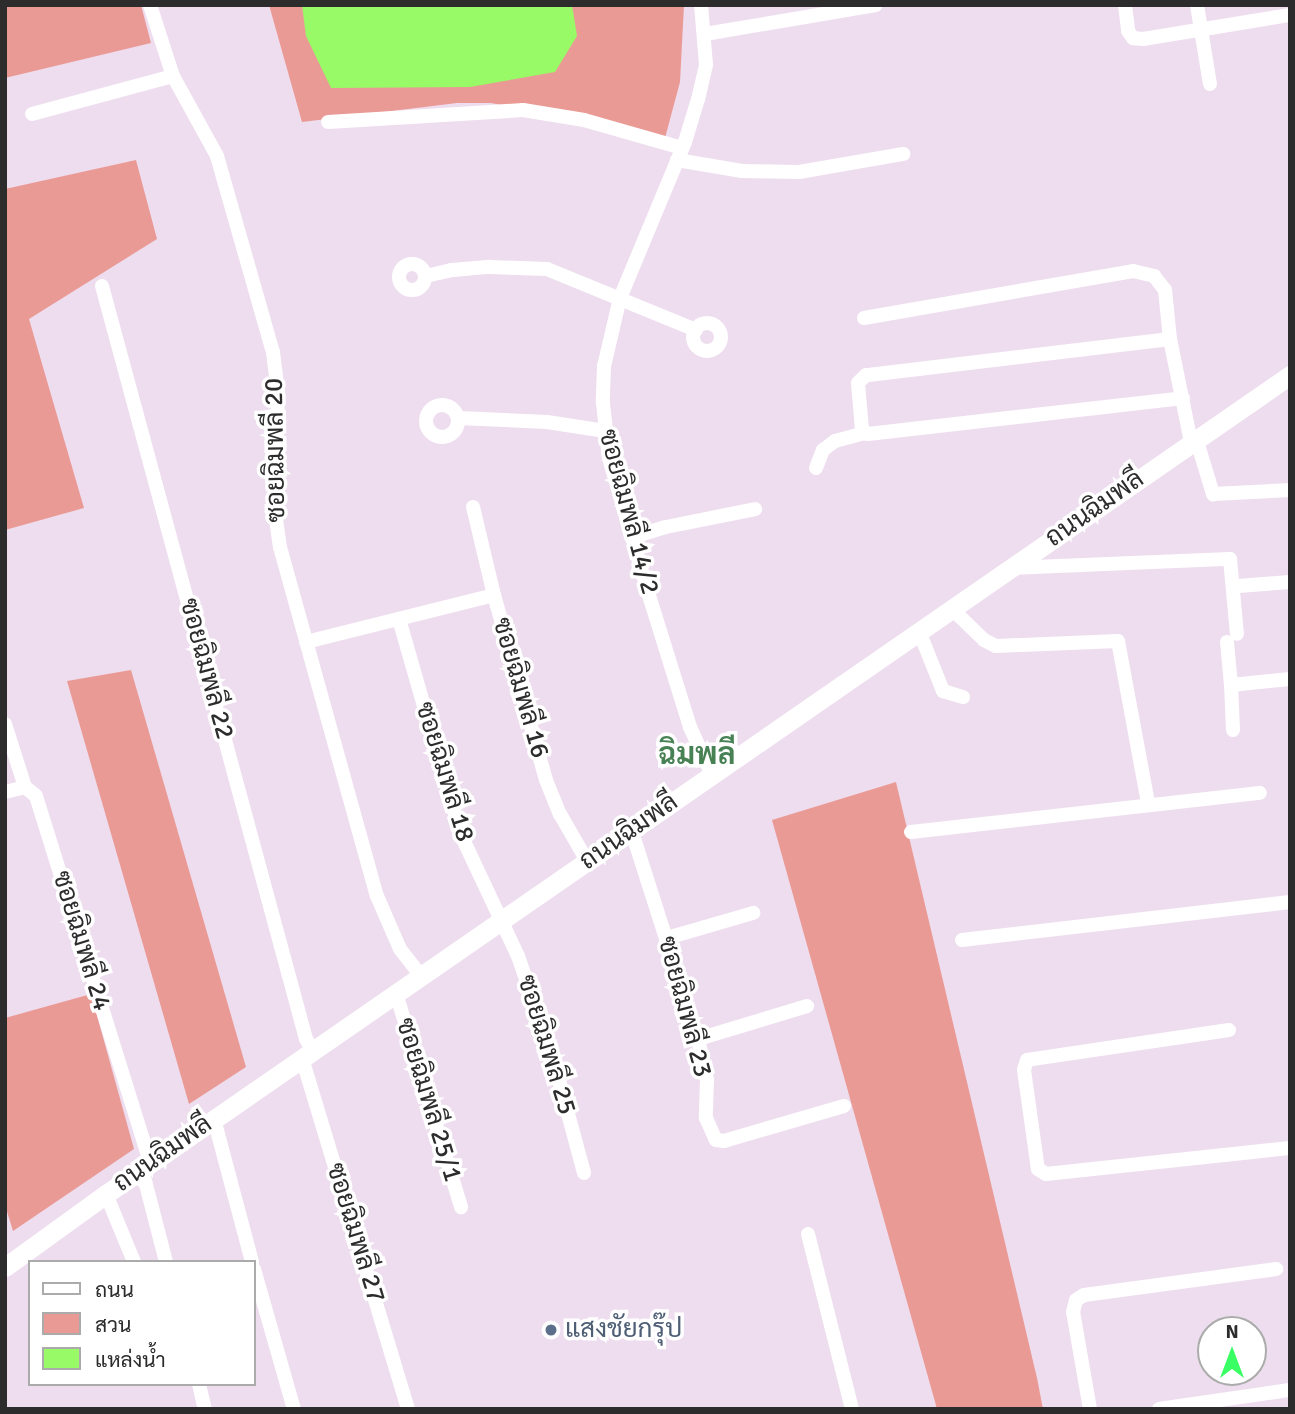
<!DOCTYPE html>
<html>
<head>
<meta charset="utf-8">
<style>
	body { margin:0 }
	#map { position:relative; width:1295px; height:1414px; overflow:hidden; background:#eeddef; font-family:Signika,Sarabun,sans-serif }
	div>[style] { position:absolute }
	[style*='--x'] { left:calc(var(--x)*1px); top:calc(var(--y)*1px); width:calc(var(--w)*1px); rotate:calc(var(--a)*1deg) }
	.green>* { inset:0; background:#ea9a95 }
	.water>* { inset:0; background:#98fa67 }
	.street>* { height:14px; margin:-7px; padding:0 7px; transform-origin:7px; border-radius:7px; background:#fff }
	.street>.ring { margin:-7px; padding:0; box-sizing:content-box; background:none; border:14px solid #fff; border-radius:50% }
	.secondary>* { height:19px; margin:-9.5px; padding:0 9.5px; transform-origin:9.5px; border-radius:9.5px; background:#fff }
	.dots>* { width:19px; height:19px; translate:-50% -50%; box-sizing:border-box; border:4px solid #fff; border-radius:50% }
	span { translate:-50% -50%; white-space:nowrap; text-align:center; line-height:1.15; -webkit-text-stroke:7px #fff; paint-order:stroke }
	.street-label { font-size:26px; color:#2c2c2c }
	.service-label { font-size:26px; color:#4e5e75 }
	.left { translate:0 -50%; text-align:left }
	.quarter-label { font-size:30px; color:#478154; font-weight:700 }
	.frame { position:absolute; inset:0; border:7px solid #2c2c2c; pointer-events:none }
	.legend { position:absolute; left:28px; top:1260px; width:228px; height:126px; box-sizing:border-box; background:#fff; border:2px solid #ababab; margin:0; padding:9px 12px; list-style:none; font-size:21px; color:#2c2c2c }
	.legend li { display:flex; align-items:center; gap:14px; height:35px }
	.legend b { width:35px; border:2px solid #ababab }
	.north { position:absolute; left:1197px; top:1316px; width:70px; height:70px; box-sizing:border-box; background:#fff; border:2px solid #ababab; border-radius:50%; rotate:0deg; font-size:19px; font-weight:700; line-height:28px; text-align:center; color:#2c2c2c }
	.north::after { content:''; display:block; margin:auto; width:24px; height:32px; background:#3aff64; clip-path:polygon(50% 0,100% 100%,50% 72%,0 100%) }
</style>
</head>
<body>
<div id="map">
	<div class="green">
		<div style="clip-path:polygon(5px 5px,141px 5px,151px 43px,5px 78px)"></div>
		<div style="clip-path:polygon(269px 5px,684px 5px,680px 82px,665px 138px,491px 103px,457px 103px,302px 122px)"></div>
		<div style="clip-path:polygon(136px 160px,157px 239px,29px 319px,84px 508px,5px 530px,5px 189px)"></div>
		<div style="clip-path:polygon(131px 670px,246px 1067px,189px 1104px,67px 681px)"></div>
		<div style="clip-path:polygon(896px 782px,1037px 1378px,1043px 1409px,937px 1409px,772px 820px)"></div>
		<div style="clip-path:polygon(91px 994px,134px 1149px,13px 1231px,5px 1205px,5px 1018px)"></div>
	</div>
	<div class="water">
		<div style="clip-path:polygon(302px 5px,572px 5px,577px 36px,555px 72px,470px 87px,331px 88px,306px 36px)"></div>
	</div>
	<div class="street">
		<div style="--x:150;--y:5;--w:75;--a:72.1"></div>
		<div style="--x:173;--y:76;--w:91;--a:61.2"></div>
		<div style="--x:217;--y:156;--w:204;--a:74.1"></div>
		<div style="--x:273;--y:352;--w:39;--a:83"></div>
		<div style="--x:278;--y:391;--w:121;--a:91.4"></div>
		<div style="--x:275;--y:512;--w:35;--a:82"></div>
		<div style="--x:280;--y:547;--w:362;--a:74.5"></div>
		<div style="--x:377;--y:896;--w:58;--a:66.5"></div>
		<div style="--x:400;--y:949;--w:34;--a:52"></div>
		<div style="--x:701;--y:5;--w:60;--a:85.2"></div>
		<div style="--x:706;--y:65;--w:35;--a:103"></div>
		<div style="--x:698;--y:99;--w:45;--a:106.8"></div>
		<div style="--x:685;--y:142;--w:169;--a:112.6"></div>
		<div style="--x:620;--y:298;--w:70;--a:103.2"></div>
		<div style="--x:604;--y:366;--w:37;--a:92"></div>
		<div style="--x:603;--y:403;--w:55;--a:83.8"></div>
		<div style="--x:609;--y:458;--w:136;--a:73.8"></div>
		<div style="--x:647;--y:589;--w:145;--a:72.7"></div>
		<div style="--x:690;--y:727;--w:53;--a:65.4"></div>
		<div style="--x:1125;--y:5;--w:26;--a:83"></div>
		<div style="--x:1128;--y:31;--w:9;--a:54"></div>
		<div style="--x:1133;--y:38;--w:10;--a:6"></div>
		<div style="--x:1143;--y:39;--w:149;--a:-9.3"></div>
		<div style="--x:1197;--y:5;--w:80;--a:80.7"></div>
		<div style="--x:705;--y:34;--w:173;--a:-9.6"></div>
		<div style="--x:32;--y:114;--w:146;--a:-15.1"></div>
		<div style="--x:328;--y:122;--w:195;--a:-3.5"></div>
		<div style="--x:523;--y:110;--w:62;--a:9.3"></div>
		<div style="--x:584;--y:120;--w:102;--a:15.9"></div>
		<div style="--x:677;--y:160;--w:66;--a:9.6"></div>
		<div style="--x:742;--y:171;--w:57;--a:1"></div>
		<div style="--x:799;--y:172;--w:106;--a:-9.8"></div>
		<div class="ring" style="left:399px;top:264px;width:12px;height:12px"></div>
		<div style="--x:426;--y:276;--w:27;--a:-13"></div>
		<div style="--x:452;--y:270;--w:38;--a:-5"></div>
		<div style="--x:490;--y:267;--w:57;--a:2"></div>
		<div style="--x:547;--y:269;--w:161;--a:22.3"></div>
		<div style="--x:102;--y:286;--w:780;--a:74.84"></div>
		<div style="--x:306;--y:1039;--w:14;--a:60"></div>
		<div style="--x:864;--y:318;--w:273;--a:-9.9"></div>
		<div style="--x:1133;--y:271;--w:22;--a:13"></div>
		<div style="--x:1154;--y:276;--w:18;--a:52"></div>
		<div style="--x:1165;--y:290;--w:49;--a:84.2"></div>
		<div style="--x:1170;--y:339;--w:105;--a:78.5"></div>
		<div class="ring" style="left:693px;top:323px;width:14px;height:14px"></div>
		<div style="--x:1170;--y:339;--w:306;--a:173.2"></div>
		<div style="--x:866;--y:375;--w:11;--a:135"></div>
		<div style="--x:858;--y:383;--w:47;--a:85.1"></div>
		<div style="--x:862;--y:430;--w:7;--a:34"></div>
		<div style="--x:868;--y:434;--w:317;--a:-6.5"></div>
		<div class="ring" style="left:426px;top:405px;width:18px;height:18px"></div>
		<div style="--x:458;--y:418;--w:89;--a:2.6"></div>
		<div style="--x:547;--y:422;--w:59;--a:8.8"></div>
		<div style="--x:1196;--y:438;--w:59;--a:73.1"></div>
		<div style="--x:1213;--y:494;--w:77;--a:-3"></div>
		<div style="--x:816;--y:468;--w:19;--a:-69"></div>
		<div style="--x:823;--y:450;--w:15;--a:-37"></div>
		<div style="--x:835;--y:441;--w:30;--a:-15"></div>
		<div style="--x:473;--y:507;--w:90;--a:76.6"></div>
		<div style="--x:494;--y:595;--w:192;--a:74.3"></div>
		<div style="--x:546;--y:780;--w:37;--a:68"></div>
		<div style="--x:560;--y:814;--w:54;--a:60.1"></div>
		<div style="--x:633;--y:537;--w:34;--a:-17"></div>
		<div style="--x:666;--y:527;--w:91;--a:-11.4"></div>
		<div style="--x:1012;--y:568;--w:218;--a:-2.4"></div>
		<div style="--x:1230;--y:559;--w:75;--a:84.7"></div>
		<div style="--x:1238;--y:586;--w:52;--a:-4.4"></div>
		<div style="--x:952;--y:609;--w:45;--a:44.1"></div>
		<div style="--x:984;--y:640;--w:13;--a:27"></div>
		<div style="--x:996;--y:646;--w:122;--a:-2.3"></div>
		<div style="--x:1118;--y:641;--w:165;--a:79.5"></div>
		<div style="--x:399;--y:619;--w:225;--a:74"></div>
		<div style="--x:461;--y:835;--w:134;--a:64.8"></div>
		<div style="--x:518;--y:956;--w:108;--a:71.1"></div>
		<div style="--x:553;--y:1058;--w:119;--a:74.9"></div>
		<div style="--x:919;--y:631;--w:65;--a:68.2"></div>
		<div style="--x:943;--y:691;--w:21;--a:17"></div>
		<div style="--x:306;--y:642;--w:194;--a:-14"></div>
		<div style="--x:1227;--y:642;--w:43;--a:84.7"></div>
		<div style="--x:5;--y:724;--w:66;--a:72.4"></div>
		<div style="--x:25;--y:787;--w:14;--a:39"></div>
		<div style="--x:36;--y:796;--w:384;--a:72.7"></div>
		<div style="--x:1233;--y:730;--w:45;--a:-92.5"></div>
		<div style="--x:1231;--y:685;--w:59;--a:-5.8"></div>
		<div style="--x:5;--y:792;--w:21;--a:-14"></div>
		<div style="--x:631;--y:829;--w:220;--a:72.3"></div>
		<div style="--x:698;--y:1039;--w:42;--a:77.6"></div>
		<div style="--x:707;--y:1080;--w:38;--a:92"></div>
		<div style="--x:706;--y:1118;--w:24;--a:66"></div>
		<div style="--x:716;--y:1140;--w:8;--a:7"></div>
		<div style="--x:724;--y:1141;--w:125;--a:-16.3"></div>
		<div style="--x:911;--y:832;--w:351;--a:-6.4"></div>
		<div style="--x:667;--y:938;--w:90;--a:-16.2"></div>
		<div style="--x:962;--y:940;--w:330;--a:-6.6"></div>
		<div style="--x:396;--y:993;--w:224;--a:73.1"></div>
		<div style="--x:1229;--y:1030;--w:204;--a:171.6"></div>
		<div style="--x:1027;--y:1060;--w:10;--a:107"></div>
		<div style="--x:1024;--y:1070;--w:100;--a:82"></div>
		<div style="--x:1038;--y:1169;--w:9;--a:32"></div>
		<div style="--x:1046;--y:1174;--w:245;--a:-6.1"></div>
		<div style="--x:698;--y:1039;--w:114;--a:-16.8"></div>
		<div style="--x:302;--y:1058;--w:367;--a:73.2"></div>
		<div style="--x:214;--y:1119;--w:148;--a:75.1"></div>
		<div style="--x:142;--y:1169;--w:96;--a:75.5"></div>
		<div style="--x:106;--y:1194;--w:74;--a:67.6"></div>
		<div style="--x:808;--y:1234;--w:180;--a:75.9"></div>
		<div style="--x:254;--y:1269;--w:146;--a:74.1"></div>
		<div style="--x:199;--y:1384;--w:26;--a:77"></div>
		<div style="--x:1090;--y:1409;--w:98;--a:-99.9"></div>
		<div style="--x:1073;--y:1312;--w:12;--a:-76"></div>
		<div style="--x:1076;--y:1300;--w:9;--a:-32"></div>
		<div style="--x:1084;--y:1295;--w:194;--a:-7.7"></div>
		<div style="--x:1159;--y:1409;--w:132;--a:-8.3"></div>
	</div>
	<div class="secondary">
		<div style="--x:5;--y:1267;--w:125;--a:-35.9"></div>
		<div style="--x:106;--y:1194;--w:1440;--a:-34.67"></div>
	</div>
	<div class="dots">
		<div style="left:551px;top:1330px;background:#5c6f8a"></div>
	</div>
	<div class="street-label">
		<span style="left:276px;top:450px;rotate:-91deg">ซอยฉิมพลี 20</span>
		<span style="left:1095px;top:509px;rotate:-35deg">ถนนฉิมพลี</span>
		<span style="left:628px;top:512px;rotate:75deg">ซอยฉิมพลี 14/2</span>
		<span style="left:206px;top:669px;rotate:75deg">ซอยฉิมพลี 22</span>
		<span style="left:520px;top:688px;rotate:74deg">ซอยฉิมพลี 16</span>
		<span style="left:444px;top:772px;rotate:73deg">ซอยฉิมพลี 18</span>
		<span style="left:629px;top:832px;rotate:-35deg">ถนนฉิมพลี</span>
		<span style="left:81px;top:941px;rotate:73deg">ซอยฉิมพลี 24</span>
		<span style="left:684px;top:1007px;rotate:75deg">ซอยฉิมพลี 23</span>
		<span style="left:546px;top:1045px;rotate:73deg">ซอยฉิมพลี 25</span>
		<span style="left:428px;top:1100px;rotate:73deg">ซอยฉิมพลี 25/1</span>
		<span style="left:163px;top:1154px;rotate:-35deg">ถนนฉิมพลี</span>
		<span style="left:355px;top:1233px;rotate:73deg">ซอยฉิมพลี 27</span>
	</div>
	<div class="service-label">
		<span class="left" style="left:565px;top:1330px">แสงชัยกรุ๊ป</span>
	</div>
	<div class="quarter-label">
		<span style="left:697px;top:755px">ฉิมพลี</span>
	</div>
	<div class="frame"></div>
	<ul class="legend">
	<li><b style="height:9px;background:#fff"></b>ถนน</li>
	<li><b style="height:19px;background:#ea9a95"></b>สวน</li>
	<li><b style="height:19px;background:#98fa67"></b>แหล่งน้ำ</li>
	</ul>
	<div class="north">N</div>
</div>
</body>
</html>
